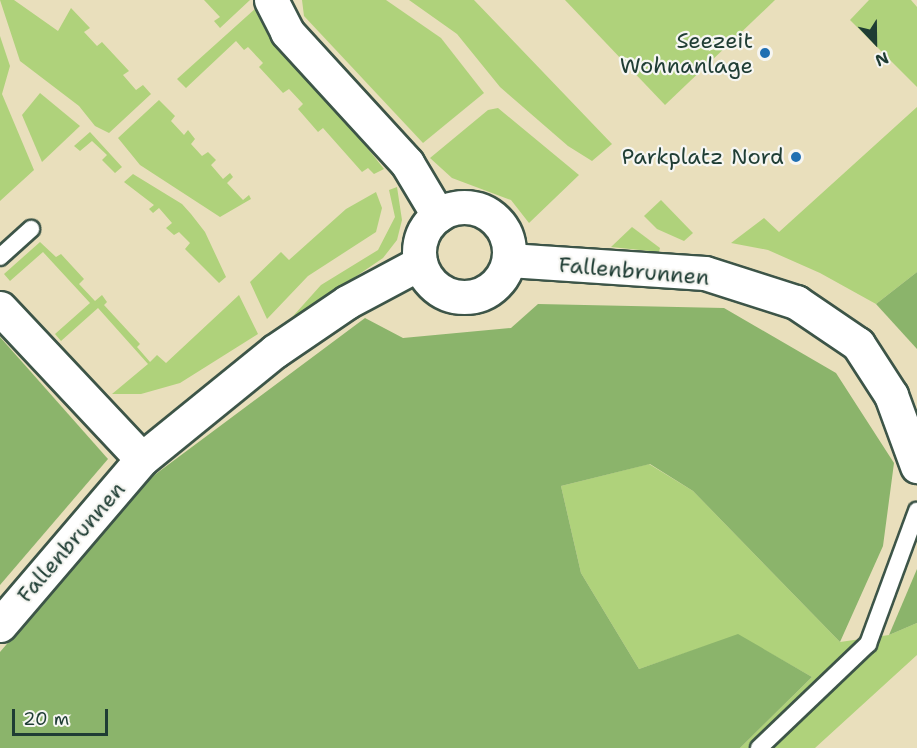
<!DOCTYPE html>
<html>
<head>
<meta charset="utf-8">
<style>
	body { margin:0 }
	#map { position:relative; width:917px; height:748px; overflow:hidden; background:#e9dfbc; font-family:"Shantell Sans",sans-serif }
	div>[style] { position:absolute }
	[style*='--x'] { left:calc(var(--x)*1px); top:calc(var(--y)*1px); width:calc(var(--w)*1px); rotate:calc(var(--a)*1deg) }
	.green>* { inset:0; background:#afd27b }
	.forest>* { inset:0; background:#8bb46b }
	.roads { filter:drop-shadow(2px 0 #3d5548) drop-shadow(-2px 0 #3d5548) drop-shadow(0 2px #3d5548) drop-shadow(0 -2px #3d5548) }
	.lane>* { height:16px; margin:-8px; padding:0 8px; transform-origin:8px; border-radius:8px; background:#fff }
	.street>* { height:33px; margin:-16.5px; padding:0 16.5px; transform-origin:16.5px; border-radius:16.5px; background:#fff }
	.street>.ring { margin:-16.5px; padding:0; box-sizing:content-box; background:none; border:33px solid #fff; border-radius:50% }
	.dots>* { width:16px; height:16px; translate:-50% -50%; box-sizing:border-box; border:3px solid #f6f6f2; border-radius:50% }
	span { translate:-50% -50%; white-space:nowrap; text-align:center; line-height:1.15; -webkit-text-stroke:4.5px #f6f6f2; paint-order:stroke }
	.poi-label { font-size:22px; color:#1f3d34 }
	.right { translate:-100% -50%; text-align:right }
	.street-label { font-size:22px; color:#1f3d34 }
	.north { position:absolute; left:845px; top:12px; width:60px; height:60px; -webkit-text-stroke:4px #f6f6f2; paint-order:stroke; rotate:158deg; font-size:16px; font-weight:700; line-height:24px; text-align:center; color:#1f3d34 }
	.north::after { content:''; display:block; margin:auto; width:21px; height:27px; background:#1f3d34; clip-path:polygon(50% 0,100% 100%,50% 72%,0 100%) }
	.scale { position:absolute; left:12px; top:709px; width:96px; height:27px; box-sizing:border-box; border:3px solid #1f3d34; border-top:0; padding-left:8px; font-size:18px; line-height:21px; white-space:nowrap; color:#1f3d34; -webkit-text-stroke:4px #f6f6f2; paint-order:stroke }
</style>
</head>
<body>
<div id="map">
	<div class="green">
		<div style="clip-path:polygon(0 0,14px 0,58px 31px,71px 8px,90px 28px,84px 32px,97px 46px,102px 42px,129px 71px,123px 75px,136px 90px,143px 85px,151px 94px,109px 133px,95px 126px,79px 106px,20px 61px)"></div>
		<div style="clip-path:polygon(204px 0,250px 0,220px 28px,214px 21px,220px 17px)"></div>
		<div style="clip-path:polygon(302px 0,386px 0,441px 38px,484px 93px,423px 143px,304px 16px)"></div>
		<div style="clip-path:polygon(409px 0,474px 0,612px 144px,592px 161px,568px 146px,500px 87px,457px 34px)"></div>
		<div style="clip-path:polygon(565px 0,775px 0,665px 105px)"></div>
		<div style="clip-path:polygon(869px 0,911px 0,917px 7px,917px 87px,850px 20px)"></div>
		<div style="clip-path:polygon(257px 7px,312px 78px,384px 169px,374px 174px,368px 168px,362px 172px,323px 128px,318px 132px,298px 109px,303px 104px,289px 89px,283px 93px,259px 67px,263px 63px,248px 47px,244px 50px,236px 41px,186px 88px,177px 79px)"></div>
		<div style="clip-path:polygon(0 36px,10px 66px,2px 94px,34px 170px,0 201px)"></div>
		<div style="clip-path:polygon(40px 93px,80px 126px,42px 162px,22px 115px)"></div>
		<div style="clip-path:polygon(159px 100px,175px 116px,171px 121px,184px 135px,188px 130px,195px 139px,191px 144px,202px 156px,208px 152px,216px 160px,211px 165px,223px 179px,230px 173px,233px 177px,227px 183px,243px 200px,249px 195px,251px 199px,220px 217px,140px 165px,118px 138px)"></div>
		<div style="clip-path:polygon(917px 107px,917px 272px,876px 304px,820px 273px,768px 250px,731px 243px,764px 218px,779px 232px)"></div>
		<div style="clip-path:polygon(498px 108px,579px 175px,529px 223px,511px 200px,452px 178px,430px 158px,488px 110px)"></div>
		<div style="clip-path:polygon(90px 132px,122px 167px,115px 173px,102px 160px,107px 155px,92px 141px,80px 151px,74px 146px)"></div>
		<div style="clip-path:polygon(133px 174px,182px 204px,191px 214px,205px 232px,226px 277px,219px 283px,185px 249px,190px 243px,179px 232px,174px 235px,166px 228px,172px 223px,159px 208px,153px 213px,149px 209px,154px 205px,124px 182px)"></div>
		<div style="clip-path:polygon(397px 187px,402px 220px,397px 240px,383px 258px,286px 324px,321px 285px,378px 250px,395px 217px,389px 190px)"></div>
		<div style="clip-path:polygon(376px 192px,382px 208px,376px 232px,308px 276px,267px 319px,250px 282px,281px 252px,289px 260px,346px 209px)"></div>
		<div style="clip-path:polygon(661px 200px,693px 233px,684px 241px,657px 229px,644px 216px)"></div>
		<div style="clip-path:polygon(632px 227px,660px 248px,659px 252px,611px 247px)"></div>
		<div style="clip-path:polygon(40px 242px,56px 257px,61px 254px,84px 279px,79px 284px,95px 301px,102px 295px,107px 302px,104px 305px,140px 344px,137px 347px,150px 362px,157px 355px,166px 363px,239px 295px,258px 334px,180px 383px,141px 394px,112px 394px,148px 364px,98px 308px,61px 341px,55px 334px,90px 303px,43px 252px,10px 281px,4px 274px)"></div>
		<div style="clip-path:polygon(649px 464px,693px 491px,840px 642px,889px 635px,917px 623px,917px 655px,815px 748px,740px 748px,812px 677px,738px 635px,639px 669px,581px 573px,561px 486px)"></div>
	</div>
	<div class="forest">
		<div style="clip-path:polygon(917px 272px,917px 349px,876px 304px)"></div>
		<div style="clip-path:polygon(538px 304px,724px 308px,836px 373px,894px 463px,883px 546px,840px 642px,693px 491px,650px 464px,561px 486px,581px 573px,639px 669px,738px 634px,812px 677px,740px 748px,0 748px,0 652px,149px 479px,365px 318px,403px 338px,511px 328px)"></div>
		<div style="clip-path:polygon(0 337px,108px 459px,0 585px)"></div>
		<div style="clip-path:polygon(917px 569px,917px 623px,889px 635px)"></div>
	</div>
	<div class="roads">
		<div class="lane">
			<div style="--x:0;--y:257;--w:42;--a:-42.1"></div>
			<div style="--x:759;--y:748;--w:151;--a:-43.7"></div>
			<div style="--x:868;--y:644;--w:142;--a:-69.8"></div>
		</div>
		<div class="street">
			<div style="--x:271;--y:0;--w:36;--a:63"></div>
			<div style="--x:287;--y:32;--w:178;--a:47.5"></div>
			<div style="--x:407;--y:163;--w:61;--a:59.2"></div>
			<div class="ring" style="left:419px;top:207px;width:57px;height:57px"></div>
			<div style="--x:509;--y:260;--w:196;--a:3.8"></div>
			<div style="--x:705;--y:273;--w:96;--a:17.7"></div>
			<div style="--x:796;--y:302;--w:75;--a:34.1"></div>
			<div style="--x:858;--y:344;--w:61;--a:57.1"></div>
			<div style="--x:891;--y:395;--w:76;--a:69.9"></div>
			<div style="--x:0;--y:308;--w:207;--a:46.8"></div>
			<div style="--x:0;--y:625;--w:218;--a:-49.5"></div>
			<div style="--x:142;--y:459;--w:171;--a:-39.1"></div>
			<div style="--x:275;--y:351;--w:87;--a:-34.2"></div>
			<div style="--x:347;--y:302;--w:83;--a:-28.1"></div>
		</div>
	</div>
	<div class="dots">
		<div style="left:765px;top:53px;background:#1f6fb2"></div>
		<div style="left:796px;top:157px;background:#1f6fb2"></div>
	</div>
	<div class="poi-label">
		<span class="right" style="left:753px;top:53px">Seezeit<br>Wohnanlage</span>
		<span class="right" style="left:784px;top:157px">Parkplatz Nord</span>
	</div>
	<div class="street-label">
		<span style="left:634px;top:271px;rotate:5deg">Fallenbrunnen</span>
		<span style="left:71px;top:542px;rotate:-49deg">Fallenbrunnen</span>
	</div>
	<div class="north">N</div>
	<div class="scale">20 m</div>
</div>
</body>
</html>
